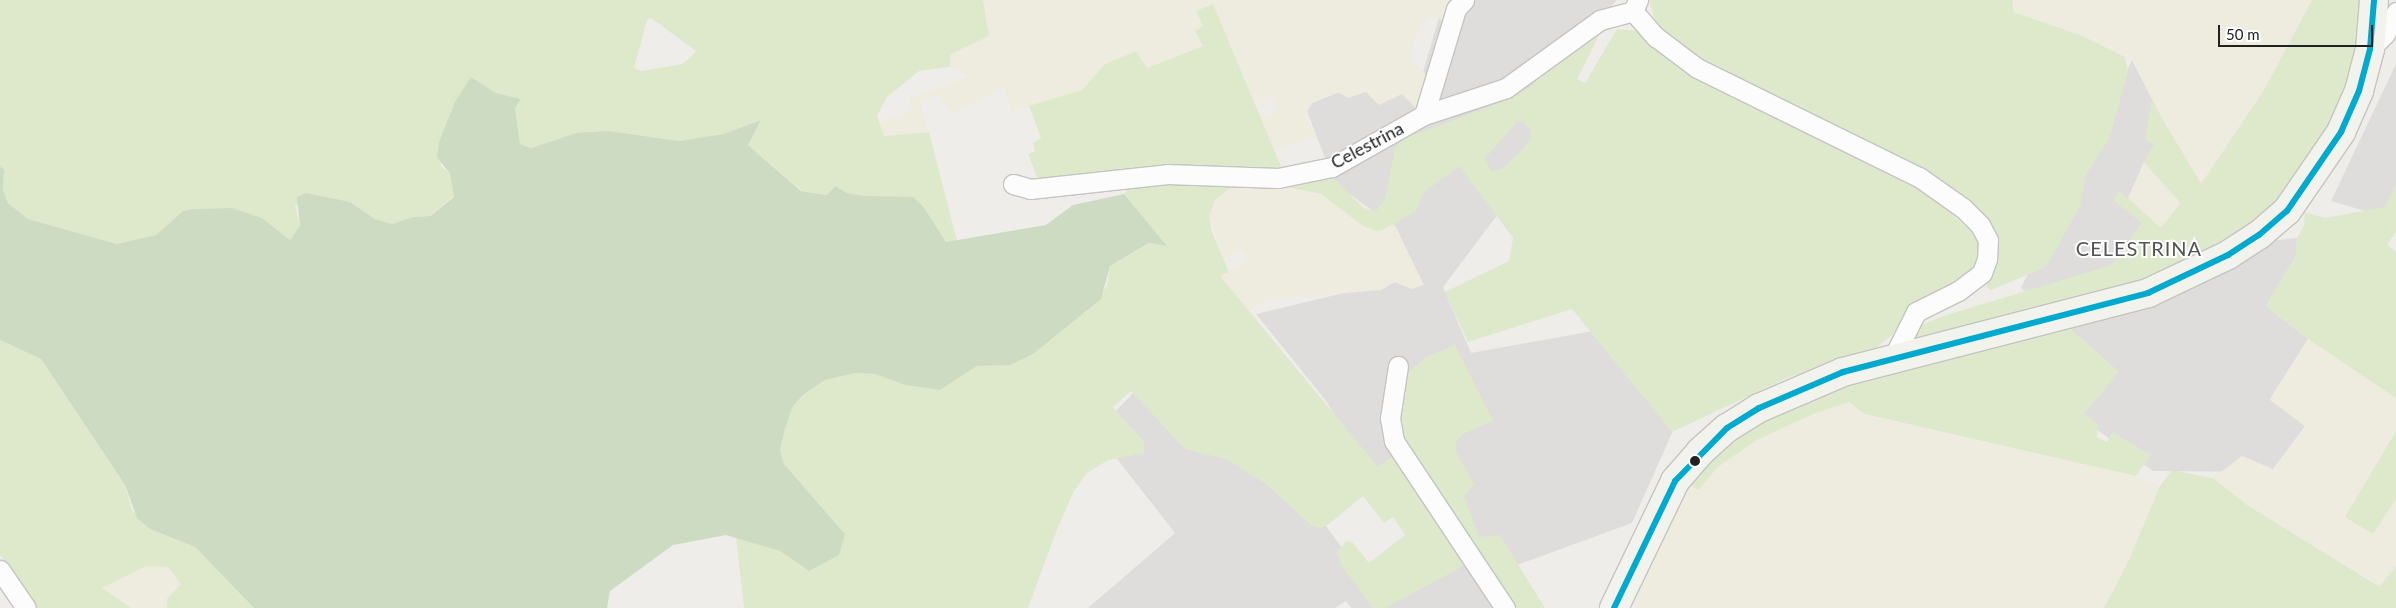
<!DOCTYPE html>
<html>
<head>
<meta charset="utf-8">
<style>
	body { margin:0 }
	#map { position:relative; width:2396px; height:608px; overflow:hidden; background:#efedea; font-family:Lato,sans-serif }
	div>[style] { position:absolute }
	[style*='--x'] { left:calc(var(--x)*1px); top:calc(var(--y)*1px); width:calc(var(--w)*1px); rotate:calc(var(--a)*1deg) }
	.residential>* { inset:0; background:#dedddb }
	.farmland>* { inset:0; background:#eeecdf }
	.grass>* { inset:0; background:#dee9cc }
	.forest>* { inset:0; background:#cddbc2 }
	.roads { filter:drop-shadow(1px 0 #c5c4c2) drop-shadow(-1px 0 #c5c4c2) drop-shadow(0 1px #c5c4c2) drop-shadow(0 -1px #c5c4c2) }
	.street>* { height:19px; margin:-9.5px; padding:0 9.5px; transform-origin:9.5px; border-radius:9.5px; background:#fdfcfc }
	.secondary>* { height:28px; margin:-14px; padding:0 14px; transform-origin:14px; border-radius:14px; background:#f3f3ed }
	.bus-1>* { height:6px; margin:-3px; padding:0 3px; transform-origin:3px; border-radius:3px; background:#00a9ce }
	.dots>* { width:14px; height:14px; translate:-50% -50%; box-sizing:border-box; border:2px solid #fff; border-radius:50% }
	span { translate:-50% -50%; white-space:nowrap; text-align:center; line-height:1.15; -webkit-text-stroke:4px #fff; paint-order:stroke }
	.street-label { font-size:18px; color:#212121 }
	.quarter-label { font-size:20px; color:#545454; letter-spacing:1px }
	.scale { position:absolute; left:2218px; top:25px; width:155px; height:22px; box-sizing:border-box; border:2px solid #212121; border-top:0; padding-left:6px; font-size:15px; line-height:18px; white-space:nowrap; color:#212121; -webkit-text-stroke:4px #fff; paint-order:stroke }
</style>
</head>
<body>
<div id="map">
	<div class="residential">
		<div style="clip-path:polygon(1449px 0,1617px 0,1519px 99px,1556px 137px,1443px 287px,1471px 353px,1599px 330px,1676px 424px,1632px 523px,1476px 580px,1496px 608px,1351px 608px,1346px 601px,1335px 608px,1088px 608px,1175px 533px,1096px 432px,1155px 370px,1314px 510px,1380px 599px,1449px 558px,1358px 458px,1327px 402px,1256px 314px,1418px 275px,1396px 227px,1335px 184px,1305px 106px,1388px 72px,1416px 96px,1440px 14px)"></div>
		<div style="clip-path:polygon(2135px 54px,2208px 189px,2198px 248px,2297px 238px,2296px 256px,2266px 306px,2308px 339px,2270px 399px,2305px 426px,2281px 472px,2153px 471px,2080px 417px,2114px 371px,2021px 288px)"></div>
		<div style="clip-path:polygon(2396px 64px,2396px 220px,2331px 201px)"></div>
	</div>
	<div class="farmland">
		<div style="clip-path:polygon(983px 0,1458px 0,1442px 21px,1436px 17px,1427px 17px,1414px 41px,1411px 61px,1420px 67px,1430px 82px,1416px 108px,1402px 94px,1379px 105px,1366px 92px,1348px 98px,1338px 92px,1313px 101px,1306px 114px,1315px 137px,1275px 151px,1261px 117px,1278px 110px,1274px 97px,1255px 103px,1213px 4px,1203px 26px,1195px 31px,1204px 46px,1147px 68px,1136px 52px,1105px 64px,1082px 90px,1012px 112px,1004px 88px,951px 114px,939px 95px,920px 103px,929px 132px,884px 136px,879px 123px,912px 109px,909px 98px,968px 77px,949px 67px,951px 54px,989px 36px)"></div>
		<div style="clip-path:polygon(2013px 0,2312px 0,2264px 90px,2201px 184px,2166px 127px,2132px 60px,2083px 36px,2013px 12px)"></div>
		<div style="clip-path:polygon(2144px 162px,2181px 203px,2161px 229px,2128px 198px)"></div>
		<div style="clip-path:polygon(1231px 177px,1283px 180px,1287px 187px,1321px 193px,1360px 224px,1383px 230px,1394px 224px,1424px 285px,1411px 289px,1395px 282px,1381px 290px,1267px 300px,1249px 311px,1220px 276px,1249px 261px,1242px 249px,1223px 258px,1209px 215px,1216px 199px,1230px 188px)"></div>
		<div style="clip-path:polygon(2308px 339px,2396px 398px,2396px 431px,2373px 468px,2373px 534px,2396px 499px,2396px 566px,2380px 586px,2247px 505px,2213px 478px,2242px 456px,2273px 469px,2305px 426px,2270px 400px)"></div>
		<div style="clip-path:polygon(1849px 402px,1864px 415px,2136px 476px,2160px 486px,2128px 562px,2104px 608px,1634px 608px,1658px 542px,1689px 484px,1698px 489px,1718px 467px,1755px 441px,1813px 414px)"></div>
		<div style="clip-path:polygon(146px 565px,168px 567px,181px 584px,167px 599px,167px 608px,131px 608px,101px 588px)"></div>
	</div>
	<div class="grass">
		<div style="clip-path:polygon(evenodd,0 0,983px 0,989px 36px,951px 54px,949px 67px,919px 71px,887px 97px,877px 116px,884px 136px,929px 132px,957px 241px,946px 242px,923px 206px,847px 193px,835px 186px,828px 195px,802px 191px,748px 145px,760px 120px,723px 134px,679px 141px,576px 133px,531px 148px,520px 144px,515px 108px,521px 99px,496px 93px,471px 77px,439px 142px,441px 166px,450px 174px,454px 196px,429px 216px,413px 217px,392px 224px,375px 219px,350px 202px,295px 205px,300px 226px,290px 240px,262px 218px,233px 208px,193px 209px,183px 211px,156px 235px,117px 244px,28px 219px,8px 203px,3px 190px,4px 171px,0 166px,0 0,651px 18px,696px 51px,691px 57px,682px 64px,641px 71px,634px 68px,647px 20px,651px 18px)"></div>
		<div style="clip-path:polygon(1649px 0,2013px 0,2013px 12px,2083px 36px,2125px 57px,2128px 72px,2109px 139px,2086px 175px,2080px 206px,2046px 267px,1991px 290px,1986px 287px,1997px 263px,1994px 246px,1958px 204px,1682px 52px,1657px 29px)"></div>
		<div style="clip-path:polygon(2312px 0,2361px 0,2353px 76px,2319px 149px,2280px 201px,2227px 245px,2155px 278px,1917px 341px,1916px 335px,1923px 324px,1943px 316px,2112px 265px,2142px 223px,2113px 200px,2119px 191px,2161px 228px,2181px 203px,2144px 162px,2154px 144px,2145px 139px,2152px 101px,2201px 184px,2264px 90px)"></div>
		<div style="clip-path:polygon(1213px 4px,1283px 171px,1040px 184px,1028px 154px,1035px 151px,1033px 143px,1041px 138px,1029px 106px,1082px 90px,1105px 64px,1136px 51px,1147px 68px,1203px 46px,1195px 31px,1203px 26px,1196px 11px)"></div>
		<div style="clip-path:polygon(evenodd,1604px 26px,1577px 79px,1585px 83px,1617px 29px,1641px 31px,1918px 189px,1950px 212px,1978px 239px,1983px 259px,1975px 277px,1904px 317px,1892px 335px,1871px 352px,1789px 377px,1672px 432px,1572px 309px,1468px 342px,1445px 292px,1509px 261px,1513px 238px,1459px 166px,1423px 193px,1416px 211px,1383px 230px,1375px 231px,1360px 224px,1321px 194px,1287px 187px,1283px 180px,1333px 178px,1364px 208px,1376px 211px,1385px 199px,1395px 148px,1405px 138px,1500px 103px,1529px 88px,1578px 38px,1604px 26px,1523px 121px,1530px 129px,1531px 137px,1524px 148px,1502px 169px,1491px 171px,1485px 158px,1516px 123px,1523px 121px)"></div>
		<div style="clip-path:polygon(1231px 177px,1230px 188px,1216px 199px,1209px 215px,1212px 232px,1229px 272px,1220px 276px,1378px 467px,1392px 457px,1465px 565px,1385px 608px,1373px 608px,1342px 566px,1337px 553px,1346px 541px,1352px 542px,1369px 563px,1405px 535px,1393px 517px,1384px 523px,1363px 496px,1329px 524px,1320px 528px,1312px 526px,1266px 484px,1226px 459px,1185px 449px,1131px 391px,1113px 407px,1144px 442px,1144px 453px,1108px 460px,1086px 474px,1074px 491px,1058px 527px,1028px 608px,744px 608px,736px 537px,780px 551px,809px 571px,845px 534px,784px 464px,780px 450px,785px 429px,793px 406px,803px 395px,825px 380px,855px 373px,875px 374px,905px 385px,940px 390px,977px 366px,992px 365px,1086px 312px,1107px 286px,1110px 266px,1150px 243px,1166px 245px,1124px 194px,1133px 181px)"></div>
		<div style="clip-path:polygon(2396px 185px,2396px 232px,2387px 245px,2396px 252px,2396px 398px,2308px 339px,2266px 306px,2296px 256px,2297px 238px,2304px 225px,2305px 212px,2325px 218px,2385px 207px)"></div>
		<div style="clip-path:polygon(2069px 327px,2119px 372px,2084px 414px,2098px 424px,2097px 437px,2107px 442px,2112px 432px,2151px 455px,2136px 476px,1864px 414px,1849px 402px,1813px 414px,1755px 441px,1718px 467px,1698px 490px,1689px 484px,1738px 436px,1781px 410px,1851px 383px)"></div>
		<div style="clip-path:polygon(0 340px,41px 359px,125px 485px,132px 510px,150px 529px,195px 547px,254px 608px,167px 608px,167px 599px,181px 584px,168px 567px,146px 566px,102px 588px,131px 608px,35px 608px,0 555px)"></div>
		<div style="clip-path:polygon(1455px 345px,1493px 421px,1463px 434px,1456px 441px,1456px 452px,1474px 484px,1464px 496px,1479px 537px,1500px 535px,1545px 608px,1509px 608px,1395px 425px,1396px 392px,1407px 373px,1427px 357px)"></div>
		<div style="clip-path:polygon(2396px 431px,2396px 499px,2373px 534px,2345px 517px)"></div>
		<div style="clip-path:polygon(2172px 470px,2213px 478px,2247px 505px,2375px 584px,2380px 586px,2396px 566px,2396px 608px,2104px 608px,2128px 562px,2160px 486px)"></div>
	</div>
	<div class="forest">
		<div style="clip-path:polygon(471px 77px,496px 93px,521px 99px,515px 108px,520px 144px,531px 148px,576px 133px,608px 131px,679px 141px,723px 134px,761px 120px,748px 145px,801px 191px,827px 195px,835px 186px,847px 193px,865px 196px,913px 197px,923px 206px,946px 242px,1046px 225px,1073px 205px,1124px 194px,1167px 246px,1149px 243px,1110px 266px,1101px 299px,1033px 354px,1010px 365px,977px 366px,940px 390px,905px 385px,875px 374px,855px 373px,825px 380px,803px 395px,793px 406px,785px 429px,780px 450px,784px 464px,845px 534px,839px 555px,809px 571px,780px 551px,726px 535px,673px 545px,610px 591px,607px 608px,254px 608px,195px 547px,150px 529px,137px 518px,125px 485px,41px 359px,0 340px,0 166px,4px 170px,3px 190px,8px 203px,28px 219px,117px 244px,156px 235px,183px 211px,193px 209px,233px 208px,262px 218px,290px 240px,300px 226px,297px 197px,306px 193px,350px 202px,375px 219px,392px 224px,413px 217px,430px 216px,454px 197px,450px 174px,437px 157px,439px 142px,455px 102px)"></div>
	</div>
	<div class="roads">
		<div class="street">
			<div style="--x:1638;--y:0;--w:12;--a:114"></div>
			<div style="--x:1633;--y:11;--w:35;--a:49"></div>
			<div style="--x:1656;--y:37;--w:51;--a:37.1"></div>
			<div style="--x:1697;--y:68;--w:247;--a:26.2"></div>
			<div style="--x:1919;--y:177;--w:54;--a:35.2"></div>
			<div style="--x:1963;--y:208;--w:24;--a:45"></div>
			<div style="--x:1980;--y:225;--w:17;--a:62"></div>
			<div style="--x:1988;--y:240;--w:19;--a:93"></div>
			<div style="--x:1987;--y:259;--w:15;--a:110"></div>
			<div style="--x:1982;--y:273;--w:30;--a:143"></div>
			<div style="--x:1958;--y:291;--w:47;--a:153.4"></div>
			<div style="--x:1916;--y:312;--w:54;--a:116.6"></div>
			<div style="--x:2370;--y:49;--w:21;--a:-45"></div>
			<div style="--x:2385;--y:34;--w:25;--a:-63"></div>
			<div style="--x:1424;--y:115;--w:111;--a:-73.2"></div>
			<div style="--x:1456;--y:9;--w:12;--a:-48"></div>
			<div style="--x:1013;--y:184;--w:18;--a:16"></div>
			<div style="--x:1030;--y:189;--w:138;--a:-6.2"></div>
			<div style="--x:1167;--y:174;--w:111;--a:2.1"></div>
			<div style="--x:1278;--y:178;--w:55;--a:-11.5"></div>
			<div style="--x:1332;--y:167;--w:106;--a:-29.5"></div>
			<div style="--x:1424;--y:115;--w:86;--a:-18.2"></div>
			<div style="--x:1506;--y:88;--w:116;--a:-35.9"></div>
			<div style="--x:1600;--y:20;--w:34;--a:-15"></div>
			<div style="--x:1398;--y:366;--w:53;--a:98.7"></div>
			<div style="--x:1390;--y:418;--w:23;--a:80"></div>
			<div style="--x:1394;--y:441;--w:201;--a:56.4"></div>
			<div style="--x:0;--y:570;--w:46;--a:55.6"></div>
		</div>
		<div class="secondary">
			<div style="--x:1614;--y:608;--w:141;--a:-64.3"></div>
			<div style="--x:1675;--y:481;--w:38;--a:-49"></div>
			<div style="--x:1700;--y:452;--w:36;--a:-42"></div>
			<div style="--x:1727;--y:428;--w:38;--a:-32"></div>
			<div style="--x:1759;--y:408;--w:91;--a:-23.2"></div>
			<div style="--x:1843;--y:372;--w:315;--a:-14.5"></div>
			<div style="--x:2148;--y:293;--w:89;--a:-25.4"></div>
			<div style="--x:2228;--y:255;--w:37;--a:-33"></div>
			<div style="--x:2259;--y:235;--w:37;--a:-41"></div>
			<div style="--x:2287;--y:211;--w:96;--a:-55.6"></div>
			<div style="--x:2341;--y:132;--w:45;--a:-66.3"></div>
			<div style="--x:2359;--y:91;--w:43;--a:-75.3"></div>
			<div style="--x:2370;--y:49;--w:49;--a:-85.3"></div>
		</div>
	</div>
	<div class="bus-1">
		<div style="--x:1614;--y:608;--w:141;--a:-64.3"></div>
		<div style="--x:1675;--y:481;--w:74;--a:-45.5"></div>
		<div style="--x:1727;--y:428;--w:38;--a:-32"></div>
		<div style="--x:1759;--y:408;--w:91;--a:-23.2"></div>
		<div style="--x:1843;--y:372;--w:315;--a:-14.5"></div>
		<div style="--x:2148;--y:293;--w:89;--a:-25.4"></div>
		<div style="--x:2228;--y:255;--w:37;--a:-33"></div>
		<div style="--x:2259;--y:235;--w:37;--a:-41"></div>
		<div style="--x:2287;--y:211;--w:96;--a:-55.6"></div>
		<div style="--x:2341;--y:132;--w:45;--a:-66.3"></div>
		<div style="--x:2359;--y:91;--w:43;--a:-75.3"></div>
		<div style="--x:2370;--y:49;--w:49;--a:-85.3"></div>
	</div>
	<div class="dots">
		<div style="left:1695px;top:461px;background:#212121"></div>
	</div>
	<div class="street-label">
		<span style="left:1367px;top:145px;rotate:-28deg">Celestrina</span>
	</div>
	<div class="quarter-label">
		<span style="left:2139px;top:248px">CELESTRINA</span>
	</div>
	<div class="scale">50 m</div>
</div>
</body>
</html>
